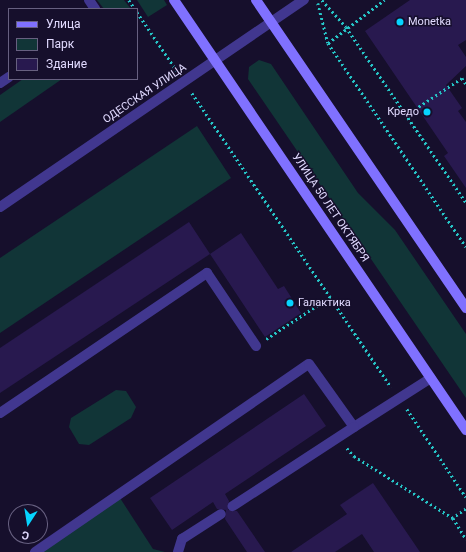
<!DOCTYPE html>
<html>
<head>
<meta charset="utf-8">
<style>
	body { margin:0 }
	#map { position:relative; width:466px; height:552px; overflow:hidden; background:#160f2c; font-family:Roboto,sans-serif }
	div>[style] { position:absolute }
	[style*='--x'] { left:calc(var(--x)*1px); top:calc(var(--y)*1px); width:calc(var(--w)*1px); rotate:calc(var(--a)*1deg) }
	.green>* { inset:0; background:#113537 }
	.building>* { inset:0; background:#28194f }
	.path>* { height:2.5px; margin-top:-1.25px; transform-origin:0; background:repeating-linear-gradient(90deg,#26c5c7 0 2px,transparent 0 5px) }
	.service>* { height:10px; margin:-5px; padding:0 5px; transform-origin:5px; border-radius:5px; background:#41378f }
	.tertiary>* { height:10px; margin:-5px; padding:0 5px; transform-origin:5px; border-radius:5px; background:#41378f }
	.secondary>* { height:10px; margin:-5px; padding:0 5px; transform-origin:5px; border-radius:5px; background:#8071ff }
	.dots>* { width:11px; height:11px; translate:-50% -50%; box-sizing:border-box; border:2px solid #160f2c; border-radius:50% }
	span { translate:-50% -50%; white-space:nowrap; text-align:center; line-height:1.15; -webkit-text-stroke:3px #160f2c; paint-order:stroke }
	.poi-label { font-size:11px; color:#e1daff }
	.left { translate:0 -50%; text-align:left }
	.right { translate:-100% -50%; text-align:right }
	.street-label { font-size:11px; color:#e1daff }
	.legend { position:absolute; left:8px; top:8px; width:130px; height:72px; box-sizing:border-box; background:#160f2c; border:1px solid #676080; margin:0; padding:5px 7px; list-style:none; font-size:12px; color:#e1daff }
	.legend li { display:flex; align-items:center; gap:8px; height:20px }
	.legend b { width:20px; border:1px solid #676080 }
	.north { position:absolute; left:8px; top:504px; width:40px; height:40px; box-sizing:border-box; background:#160f2c; border:1px solid #676080; border-radius:50%; rotate:192deg; font-size:11px; font-weight:700; line-height:16px; text-align:center; color:#e1daff }
	.north::after { content:''; display:block; margin:auto; width:14px; height:18px; background:#06d4ff; clip-path:polygon(50% 0,100% 100%,50% 72%,0 100%) }
</style>
</head>
<body>
<div id="map">
	<div class="green">
		<div style="clip-path:polygon(97px 0,124px 0,131px 9px,104px 9px)"></div>
		<div style="clip-path:polygon(137px 0,164px 0,167px 5px,148px 17px)"></div>
		<div style="clip-path:polygon(259px 60px,271px 64px,358px 193px,395px 230px,466px 334px,466px 398px,248px 79px,249px 67px)"></div>
		<div style="clip-path:polygon(23px 79px,62px 79px,0 122px,0 95px)"></div>
		<div style="clip-path:polygon(197px 126px,231px 178px,0 333px,0 258px)"></div>
		<div style="clip-path:polygon(116px 390px,126px 391px,136px 407px,131px 418px,89px 445px,79px 444px,69px 427px,71px 418px)"></div>
		<div style="clip-path:polygon(120px 498px,153px 549px,165px 552px,41px 552px)"></div>
	</div>
	<div class="building">
		<div style="clip-path:polygon(410px 0,466px 0,466px 40px,458px 45px,466px 57px,466px 66px,446px 85px,462px 108px,458px 111px,466px 122px,466px 188px,444px 156px,448px 153px,365px 31px)"></div>
		<div style="clip-path:polygon(189px 222px,210px 254px,0 393px,0 348px)"></div>
		<div style="clip-path:polygon(241px 233px,278px 289px,284px 286px,301px 313px,265px 337px,210px 254px)"></div>
		<div style="clip-path:polygon(304px 394px,326px 426px,225px 494px,229px 501px,228px 510px,237px 511px,265px 552px,247px 552px,225px 519px,226px 510px,217px 509px,213px 502px,172px 530px,150px 498px)"></div>
		<div style="clip-path:polygon(373px 483px,420px 552px,374px 552px,362px 534px,335px 552px,291px 552px,347px 514px,340px 505px)"></div>
	</div>
	<div class="path">
		<div style="--x:129;--y:0;--w:11;--a:56"></div>
		<div style="--x:322;--y:0;--w:36;--a:48"></div>
		<div style="--x:346;--y:27;--w:212;--a:55.6"></div>
		<div style="--x:318;--y:3;--w:41;--a:76"></div>
		<div style="--x:328;--y:43;--w:246;--a:55.9"></div>
		<div style="--x:137;--y:12;--w:71;--a:55.9"></div>
		<div style="--x:328;--y:43;--w:71;--a:-37.5"></div>
		<div style="--x:192;--y:93;--w:355;--a:55.9"></div>
		<div style="--x:406;--y:115;--w:67;--a:-33.5"></div>
		<div style="--x:462;--y:78;--w:7;--a:56"></div>
		<div style="--x:266;--y:339;--w:77;--a:-33.3"></div>
		<div style="--x:407;--y:409;--w:106;--a:56.2"></div>
		<div style="--x:347;--y:448;--w:11;--a:49"></div>
		<div style="--x:354;--y:456;--w:117;--a:32.1"></div>
		<div style="--x:466;--y:509;--w:16;--a:145"></div>
		<div style="--x:453;--y:518;--w:25;--a:58"></div>
	</div>
	<div class="service">
		<div style="--x:89;--y:0;--w:11;--a:56"></div>
		<div style="--x:0;--y:83;--w:11;--a:-34"></div>
		<div style="--x:0;--y:413;--w:250;--a:-34.1"></div>
		<div style="--x:207;--y:273;--w:88;--a:56.1"></div>
		<div style="--x:354;--y:427;--w:91;--a:-32.5"></div>
		<div style="--x:35;--y:552;--w:332;--a:-34.5"></div>
		<div style="--x:309;--y:364;--w:77;--a:54.5"></div>
		<div style="--x:354;--y:427;--w:145;--a:146.9"></div>
		<div style="--x:178;--y:552;--w:14;--a:-73"></div>
		<div style="--x:182;--y:539;--w:46;--a:-32.7"></div>
	</div>
	<div class="tertiary">
		<div style="--x:0;--y:207;--w:368;--a:-34.3"></div>
	</div>
	<div class="secondary">
		<div style="--x:174;--y:0;--w:520;--a:55.82"></div>
		<div style="--x:256;--y:0;--w:373;--a:55.7"></div>
	</div>
	<div class="dots">
		<div style="left:400px;top:22px;background:#06d4ff"></div>
		<div style="left:427px;top:112px;background:#06d4ff"></div>
		<div style="left:290px;top:303px;background:#06d4ff"></div>
	</div>
	<div class="poi-label">
		<span class="left" style="left:408px;top:22px">Monetka</span>
		<span class="right" style="left:419px;top:112px">Кредо</span>
		<span class="left" style="left:298px;top:303px">Галактика</span>
	</div>
	<div class="street-label">
		<span style="left:145px;top:94px;rotate:-34deg">ОДЕССКАЯ УЛИЦА</span>
		<span style="left:330px;top:208px;rotate:56deg">УЛИЦА 50 ЛЕТ ОКТЯБРЯ</span>
	</div>
	<ul class="legend">
	<li><b style="height:5px;background:#8071ff"></b>Улица</li>
	<li><b style="height:11px;background:#113537"></b>Парк</li>
	<li><b style="height:11px;background:#28194f"></b>Здание</li>
	</ul>
	<div class="north">С</div>
</div>
</body>
</html>
